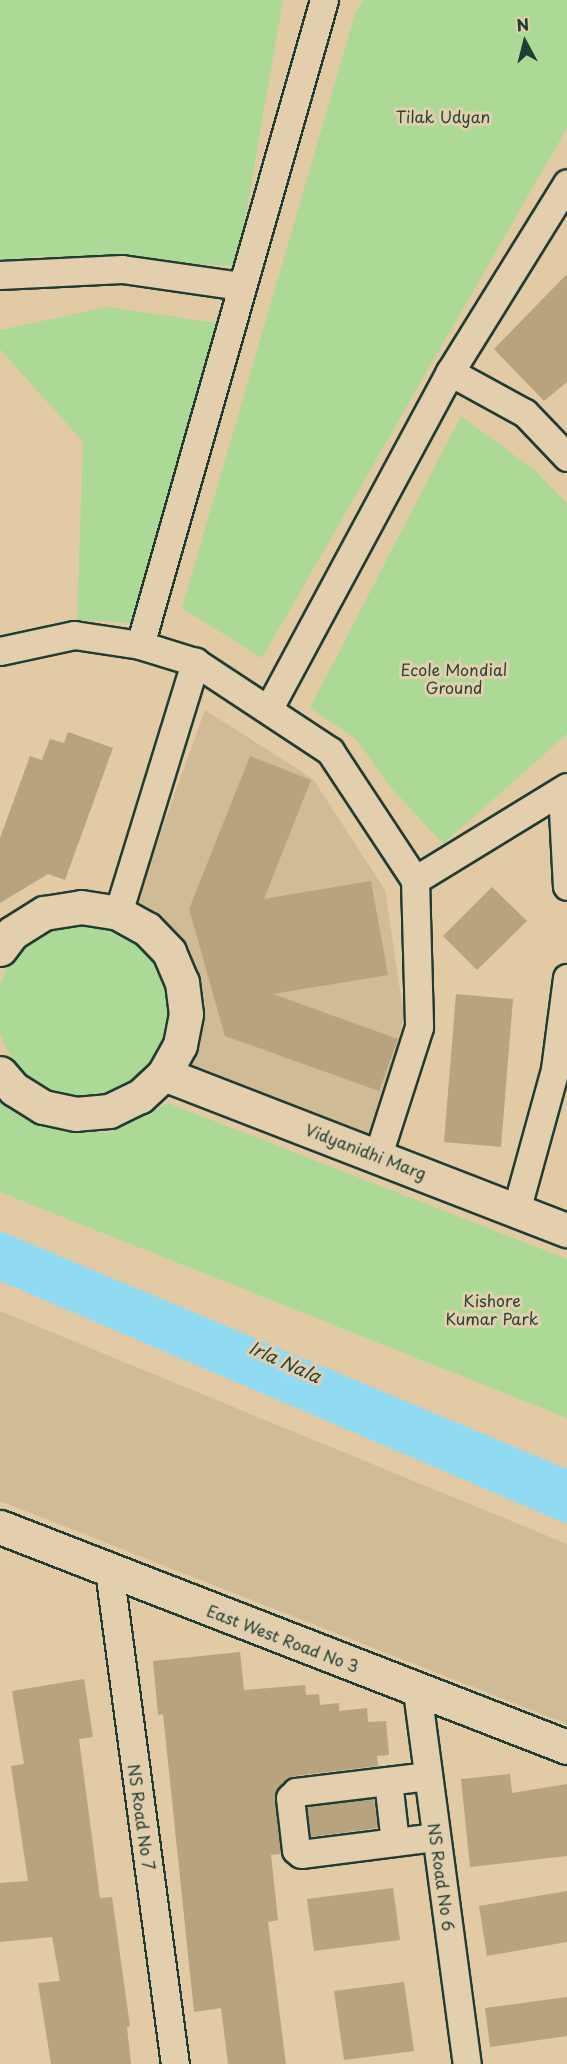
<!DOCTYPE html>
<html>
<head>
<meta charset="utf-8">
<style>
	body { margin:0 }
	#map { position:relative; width:567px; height:2064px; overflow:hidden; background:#e1caa4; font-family:"Playpen Sans",sans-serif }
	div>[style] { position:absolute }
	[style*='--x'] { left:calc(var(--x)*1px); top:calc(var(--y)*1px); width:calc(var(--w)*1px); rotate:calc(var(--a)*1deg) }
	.built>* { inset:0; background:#d0bb97 }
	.green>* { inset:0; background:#add997 }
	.round { border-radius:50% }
	.water>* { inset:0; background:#91dbf2 }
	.building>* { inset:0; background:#b7a37e }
	.roads { filter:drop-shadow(2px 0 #1f3d34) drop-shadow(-2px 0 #1f3d34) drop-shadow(0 2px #1f3d34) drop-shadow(0 -2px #1f3d34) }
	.minor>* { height:27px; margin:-13.5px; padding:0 13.5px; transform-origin:13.5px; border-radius:13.5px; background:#e3cfad }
	.tertiary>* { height:33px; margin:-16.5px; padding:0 16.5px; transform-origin:16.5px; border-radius:16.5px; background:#e3cfad }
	span { translate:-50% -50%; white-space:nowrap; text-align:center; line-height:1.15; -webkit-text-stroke:6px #e3cfad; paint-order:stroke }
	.park-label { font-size:16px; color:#264539 }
	.street-label { font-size:16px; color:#1f3d34 }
	.water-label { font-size:18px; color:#25453e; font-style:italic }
	.north { position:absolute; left:495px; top:12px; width:60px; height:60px; -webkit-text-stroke:4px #e3cfad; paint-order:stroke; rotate:353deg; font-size:16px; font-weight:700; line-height:24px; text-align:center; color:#1f3d34 }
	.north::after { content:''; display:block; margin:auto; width:21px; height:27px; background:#1f3d34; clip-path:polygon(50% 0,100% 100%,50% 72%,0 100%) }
</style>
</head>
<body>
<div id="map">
	<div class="built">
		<div style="clip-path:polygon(205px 710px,313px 779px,385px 890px,404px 1017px,377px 1136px,187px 1078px,198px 1036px,199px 992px,183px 942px,134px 906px)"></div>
		<div style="clip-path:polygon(0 1311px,567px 1544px,567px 1724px,0 1501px)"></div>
	</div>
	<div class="green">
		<div style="clip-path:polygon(0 0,283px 0,237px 266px,41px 256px,0 261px)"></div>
		<div style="clip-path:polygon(363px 0,567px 0,567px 128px,262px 658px,182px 608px,355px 14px)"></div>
		<div style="clip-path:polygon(107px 307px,218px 323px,136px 623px,77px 620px,83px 442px,0 349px,0 330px)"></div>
		<div style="clip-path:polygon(461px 416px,537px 472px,567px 504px,567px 734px,443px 844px,390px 786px,356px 739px,310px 708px)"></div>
		<div class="round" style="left:-3px;top:921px;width:176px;height:176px"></div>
		<div style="clip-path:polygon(0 1102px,18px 1115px,57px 1128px,108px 1133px,168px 1103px,567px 1259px,567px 1418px,0 1192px)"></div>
	</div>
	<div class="water">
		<div style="clip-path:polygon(0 1231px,567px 1469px,567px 1524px,0 1281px)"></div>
	</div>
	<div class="building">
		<div style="clip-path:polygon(567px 274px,567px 382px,544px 401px,494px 349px)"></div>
		<div style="clip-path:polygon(68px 732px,113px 748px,65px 880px,48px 874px,0 903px,0 838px,30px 756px,42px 760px,50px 739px,64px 743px)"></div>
		<div style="clip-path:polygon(250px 756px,311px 780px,264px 899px,371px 881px,388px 975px,273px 994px,398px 1039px,379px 1091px,225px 1036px,189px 909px)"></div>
		<div style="clip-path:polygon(492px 887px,527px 921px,477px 970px,443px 936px)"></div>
		<div style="clip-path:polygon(456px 994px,513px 999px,501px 1147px,444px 1142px)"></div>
		<div style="clip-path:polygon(240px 1652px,244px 1690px,305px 1685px,306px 1695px,319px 1694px,320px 1705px,339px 1703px,339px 1711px,367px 1708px,368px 1722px,386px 1721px,389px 1755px,377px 1756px,378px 1766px,294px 1776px,275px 1793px,281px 1854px,271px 1855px,278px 1920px,268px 1922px,286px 2064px,228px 2064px,221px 2008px,194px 2012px,163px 1714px,158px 1715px,153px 1661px)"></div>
		<div style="clip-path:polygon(84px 1679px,93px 1737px,79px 1739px,100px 1898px,112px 1897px,130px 2026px,127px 2027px,131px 2064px,51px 2064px,38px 1983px,60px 1981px,52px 1937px,0 1942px,0 1883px,28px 1881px,11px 1766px,24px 1764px,12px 1691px)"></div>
		<div style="clip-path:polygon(510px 1774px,512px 1793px,567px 1784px,567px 1856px,470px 1867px,461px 1779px)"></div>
		<div style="clip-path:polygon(374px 1798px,378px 1828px,310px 1837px,307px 1807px)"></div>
		<div style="clip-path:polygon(393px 1888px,400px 1940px,314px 1951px,307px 1899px)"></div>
		<div style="clip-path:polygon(567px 1891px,567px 1942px,487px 1956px,479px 1906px)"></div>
		<div style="clip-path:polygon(404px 1982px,414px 2051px,344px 2060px,334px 1991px)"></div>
		<div style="clip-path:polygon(567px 1997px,567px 2036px,490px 2047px,485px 2008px)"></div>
	</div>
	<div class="roads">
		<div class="minor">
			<div style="--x:0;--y:275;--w:122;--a:-2.8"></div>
			<div style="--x:122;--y:269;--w:119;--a:8.2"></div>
			<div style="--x:450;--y:372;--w:85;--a:28.7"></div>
			<div style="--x:525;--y:413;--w:61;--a:46.3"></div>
			<div style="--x:140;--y:645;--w:671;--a:-74.08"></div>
			<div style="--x:0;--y:651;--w:76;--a:-12.2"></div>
			<div style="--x:74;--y:635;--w:67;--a:8.6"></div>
			<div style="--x:140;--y:645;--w:58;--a:17.2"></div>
			<div style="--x:195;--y:662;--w:162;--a:33.4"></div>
			<div style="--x:330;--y:751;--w:154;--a:56.6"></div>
			<div style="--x:415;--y:880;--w:147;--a:88.4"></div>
			<div style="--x:419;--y:1027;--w:134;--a:107.8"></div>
			<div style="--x:269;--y:708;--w:382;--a:-61.7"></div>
			<div style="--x:450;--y:372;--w:222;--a:-58.2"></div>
			<div style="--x:562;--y:792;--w:94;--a:87"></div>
			<div style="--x:415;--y:880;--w:178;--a:-31.5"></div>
			<div style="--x:118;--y:913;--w:263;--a:-72.9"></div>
			<div style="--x:516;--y:1211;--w:147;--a:-74.6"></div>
			<div style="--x:555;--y:1069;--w:92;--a:-82.5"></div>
			<div style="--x:109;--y:1570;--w:498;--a:82.4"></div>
			<div style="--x:417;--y:1691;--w:376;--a:82.4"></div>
			<div style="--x:428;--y:1776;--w:133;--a:173.1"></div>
			<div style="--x:296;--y:1792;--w:8;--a:135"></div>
			<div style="--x:290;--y:1798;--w:52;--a:83.4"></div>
			<div style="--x:296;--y:1850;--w:6;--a:39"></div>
			<div style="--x:301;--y:1854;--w:136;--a:-7.2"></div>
			<div style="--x:388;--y:1781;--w:61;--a:83.5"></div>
		</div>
		<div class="tertiary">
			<div style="--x:0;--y:949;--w:20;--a:-53"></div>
			<div style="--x:12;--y:933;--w:38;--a:-32"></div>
			<div style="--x:44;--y:913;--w:37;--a:-9"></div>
			<div style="--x:81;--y:907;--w:37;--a:9"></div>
			<div style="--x:118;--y:913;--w:33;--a:29"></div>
			<div style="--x:147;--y:929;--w:32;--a:46"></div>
			<div style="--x:169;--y:952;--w:33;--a:67"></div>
			<div style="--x:182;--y:982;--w:32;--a:83"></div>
			<div style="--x:186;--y:1014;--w:32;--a:101"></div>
			<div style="--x:180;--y:1045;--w:33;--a:119"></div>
			<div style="--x:164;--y:1074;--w:33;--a:137"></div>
			<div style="--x:140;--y:1096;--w:34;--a:154"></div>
			<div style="--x:109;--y:1111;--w:33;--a:175"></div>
			<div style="--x:76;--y:1114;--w:34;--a:-168"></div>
			<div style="--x:43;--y:1107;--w:34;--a:-148"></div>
			<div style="--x:14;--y:1089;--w:21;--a:-131"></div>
			<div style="--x:164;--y:1074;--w:432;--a:21.2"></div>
			<div style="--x:0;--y:1527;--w:608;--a:21.21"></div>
		</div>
	</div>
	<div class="park-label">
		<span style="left:443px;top:116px">Tilak Udyan</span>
		<span style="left:454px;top:678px">Ecole Mondial<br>Ground</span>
		<span style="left:492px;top:1309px">Kishore<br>Kumar Park</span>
	</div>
	<div class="street-label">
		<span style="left:366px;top:1151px;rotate:21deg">Vidyanidhi Marg</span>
		<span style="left:283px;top:1638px;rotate:21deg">East West Road No 3</span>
		<span style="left:142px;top:1817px;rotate:82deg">NS Road No 7</span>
		<span style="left:442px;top:1877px;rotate:82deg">NS Road No 6</span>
	</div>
	<div class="water-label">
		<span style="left:285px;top:1362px;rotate:24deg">Irla Nala</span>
	</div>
	<div class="north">N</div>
</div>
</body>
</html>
